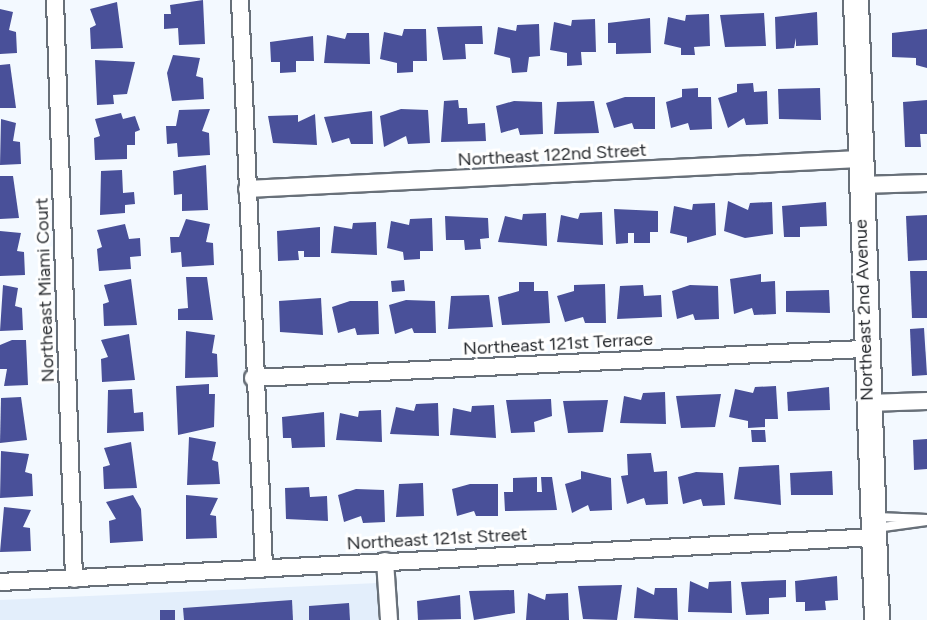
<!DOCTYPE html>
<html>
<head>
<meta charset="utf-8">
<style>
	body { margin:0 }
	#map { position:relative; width:927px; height:620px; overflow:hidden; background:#f3f9ff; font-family:Figtree,sans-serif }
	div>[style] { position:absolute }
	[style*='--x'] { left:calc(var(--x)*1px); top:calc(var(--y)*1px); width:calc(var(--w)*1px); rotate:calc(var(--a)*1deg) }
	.built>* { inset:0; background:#e3eefb }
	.building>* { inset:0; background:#495099 }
	.roads { filter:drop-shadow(2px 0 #687079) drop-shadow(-2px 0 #687079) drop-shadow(0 2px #687079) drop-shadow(0 -2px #687079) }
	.lane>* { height:8px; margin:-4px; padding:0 4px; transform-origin:4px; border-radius:4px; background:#fff }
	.street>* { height:16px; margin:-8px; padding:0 8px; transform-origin:8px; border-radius:8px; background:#fff }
	.secondary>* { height:24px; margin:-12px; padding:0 12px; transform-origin:12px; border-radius:12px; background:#fff }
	span { translate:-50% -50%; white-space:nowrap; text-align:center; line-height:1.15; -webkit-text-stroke:6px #fff; paint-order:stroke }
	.street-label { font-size:18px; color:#292c30 }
</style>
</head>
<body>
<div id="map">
	<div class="built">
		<div style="clip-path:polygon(378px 583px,378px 620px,0 620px,0 600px)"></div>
	</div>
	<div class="building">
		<div style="clip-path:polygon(203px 0,205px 44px,179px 45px,178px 28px,164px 29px,164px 14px,171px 14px,170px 5px)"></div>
		<div style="clip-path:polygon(117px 2px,123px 48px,91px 49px,90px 28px,96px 25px,90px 9px)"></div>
		<div style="clip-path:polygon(0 9px,13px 12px,9px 30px,16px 32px,17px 53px,0 54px)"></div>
		<div style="clip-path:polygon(817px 12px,818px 45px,796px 46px,796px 38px,794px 48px,776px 49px,775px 17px)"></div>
		<div style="clip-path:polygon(764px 13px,766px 46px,725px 47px,720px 15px)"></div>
		<div style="clip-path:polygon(709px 14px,710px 46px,694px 47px,695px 55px,681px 55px,681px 48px,664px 44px,668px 17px,685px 21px,686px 15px)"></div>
		<div style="clip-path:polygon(650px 18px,651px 53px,616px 54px,616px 43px,608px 43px,608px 23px)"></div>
		<div style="clip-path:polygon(595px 19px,596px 52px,581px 52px,582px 65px,567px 66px,567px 53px,550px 50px,554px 22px,571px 26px,572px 20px)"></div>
		<div style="clip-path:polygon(539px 24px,540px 56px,529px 57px,527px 72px,512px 73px,510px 58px,494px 54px,498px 27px,516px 31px,517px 25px)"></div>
		<div style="clip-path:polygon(482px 26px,483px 44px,465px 44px,466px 59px,443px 60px,437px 27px)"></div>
		<div style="clip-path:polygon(404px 29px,426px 29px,427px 61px,413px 61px,413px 72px,397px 73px,397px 63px,380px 59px,384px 32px,402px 36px)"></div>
		<div style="clip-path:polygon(927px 29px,927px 68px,916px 65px,916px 58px,892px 57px,892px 33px)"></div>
		<div style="clip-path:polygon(347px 33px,369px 33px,370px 64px,324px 63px,327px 35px,345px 39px)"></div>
		<div style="clip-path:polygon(313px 36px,314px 61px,296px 61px,296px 72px,280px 73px,280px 62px,271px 62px,270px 42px)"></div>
		<div style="clip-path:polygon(173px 55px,200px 58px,196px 76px,203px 78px,204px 99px,172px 101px,167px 73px)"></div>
		<div style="clip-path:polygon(95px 60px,135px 62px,127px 94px,113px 95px,114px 104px,97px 105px)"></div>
		<div style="clip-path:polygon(10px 64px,16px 108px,0 108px,0 65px)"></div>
		<div style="clip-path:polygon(753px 83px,754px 92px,767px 91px,768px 124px,746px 125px,744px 118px,728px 128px,718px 98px,737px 92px,737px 84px)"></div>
		<div style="clip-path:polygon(698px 88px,698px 97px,711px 97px,712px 129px,690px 130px,688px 123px,671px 128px,666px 102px,682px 97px,682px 89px)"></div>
		<div style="clip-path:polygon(820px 88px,821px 120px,779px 119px,778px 89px)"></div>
		<div style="clip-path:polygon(625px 97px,655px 97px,655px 129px,634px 129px,632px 123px,614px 128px,606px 103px)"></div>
		<div style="clip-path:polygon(458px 100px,459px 108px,467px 108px,468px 124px,485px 123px,486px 141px,441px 142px,444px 101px)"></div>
		<div style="clip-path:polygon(927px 100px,927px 134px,920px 134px,921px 147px,905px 147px,903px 102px)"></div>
		<div style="clip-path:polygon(514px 101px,542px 102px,543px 134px,520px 135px,518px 128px,501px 133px,496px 106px)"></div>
		<div style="clip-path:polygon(594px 101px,599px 133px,554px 134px,557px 102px)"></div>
		<div style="clip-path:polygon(210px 109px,202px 131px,209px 133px,210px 155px,178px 157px,177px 143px,167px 144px,166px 126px,176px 126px,179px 110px)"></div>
		<div style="clip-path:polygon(401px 109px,428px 110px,430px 143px,408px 144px,406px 136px,384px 147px,380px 116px)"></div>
		<div style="clip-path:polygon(372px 111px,373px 144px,351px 144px,349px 138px,332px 143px,324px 117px)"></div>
		<div style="clip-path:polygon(121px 113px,123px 119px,135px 116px,140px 130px,135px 132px,135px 145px,127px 145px,127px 159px,95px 160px,94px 138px,100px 136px,95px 119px)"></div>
		<div style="clip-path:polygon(315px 114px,317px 145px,273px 143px,268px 116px,298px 115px,298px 122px)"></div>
		<div style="clip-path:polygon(1px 119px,16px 123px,13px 141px,20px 142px,21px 164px,0 165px)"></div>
		<div style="clip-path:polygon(206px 165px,208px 210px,182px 211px,182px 194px,174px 195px,173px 171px)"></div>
		<div style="clip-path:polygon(122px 170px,123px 193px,134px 192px,135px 204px,125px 205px,125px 213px,100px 215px,101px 171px)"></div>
		<div style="clip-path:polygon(0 176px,13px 176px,19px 218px,0 219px)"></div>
		<div style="clip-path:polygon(728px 201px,748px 210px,750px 203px,772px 202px,773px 234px,745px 238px,724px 231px)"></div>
		<div style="clip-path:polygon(826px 202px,827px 226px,800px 227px,800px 237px,784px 237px,782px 206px)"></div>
		<div style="clip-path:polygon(715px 203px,716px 235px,687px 243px,687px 237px,670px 233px,674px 206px,692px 210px,693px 204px)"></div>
		<div style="clip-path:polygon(614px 209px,658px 211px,658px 232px,650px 232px,650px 243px,634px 243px,634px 233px,628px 233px,628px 243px,616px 244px)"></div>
		<div style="clip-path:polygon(602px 212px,603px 245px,557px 242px,561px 215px,578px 219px,580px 213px)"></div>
		<div style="clip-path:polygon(546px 213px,547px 246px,498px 242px,505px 216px,522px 220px,523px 214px)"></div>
		<div style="clip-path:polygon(927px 215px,927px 260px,908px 261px,906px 216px)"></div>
		<div style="clip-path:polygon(445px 216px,488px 218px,489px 238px,480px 239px,481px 249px,465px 250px,464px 240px,446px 240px)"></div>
		<div style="clip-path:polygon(432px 218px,433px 251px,420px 251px,420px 259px,404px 260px,403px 252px,387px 248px,391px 221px,409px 225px,410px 219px)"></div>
		<div style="clip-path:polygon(186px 219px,210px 224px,206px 242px,213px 243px,214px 265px,182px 267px,181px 252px,171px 253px,170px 237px,179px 237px)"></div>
		<div style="clip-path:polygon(376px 222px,377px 255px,331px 253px,334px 226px,352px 229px,353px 223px)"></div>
		<div style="clip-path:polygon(125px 224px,129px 239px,140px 238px,141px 256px,130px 257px,131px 269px,99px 271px,97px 249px,102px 247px,97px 230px)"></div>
		<div style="clip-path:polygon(320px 227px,320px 257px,304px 257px,304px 251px,298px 251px,299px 260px,278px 261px,277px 231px)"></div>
		<div style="clip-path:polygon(0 231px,21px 233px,17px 251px,24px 252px,25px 275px,0 276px)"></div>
		<div style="clip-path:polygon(910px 271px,927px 271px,927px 318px,912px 318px)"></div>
		<div style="clip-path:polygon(761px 274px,761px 282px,775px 281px,776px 314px,754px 315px,752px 308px,734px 314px,730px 279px)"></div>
		<div style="clip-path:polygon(186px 277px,207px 277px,213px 320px,178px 320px,178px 309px,188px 308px)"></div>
		<div style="clip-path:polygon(131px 279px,137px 325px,104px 326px,103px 304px,109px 302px,104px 285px)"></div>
		<div style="clip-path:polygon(404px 280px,405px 291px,392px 292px,391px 281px)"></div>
		<div style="clip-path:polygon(519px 282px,534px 282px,534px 291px,548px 291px,550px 323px,502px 325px,498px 297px,519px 291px)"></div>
		<div style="clip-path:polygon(605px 284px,606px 323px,585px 323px,583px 317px,565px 322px,557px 296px,574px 291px,574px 285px)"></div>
		<div style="clip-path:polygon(3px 285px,18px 288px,15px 306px,22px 308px,23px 330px,0 331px)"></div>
		<div style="clip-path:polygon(643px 285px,644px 296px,661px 295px,662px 317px,617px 319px,620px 286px)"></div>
		<div style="clip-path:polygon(690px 285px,718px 286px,719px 319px,695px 320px,693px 314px,677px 319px,672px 291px)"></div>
		<div style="clip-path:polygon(829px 290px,830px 313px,786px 312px,786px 291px)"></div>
		<div style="clip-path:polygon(489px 295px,493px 327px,448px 329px,451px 296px)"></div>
		<div style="clip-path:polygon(321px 298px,323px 335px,280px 332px,279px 301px)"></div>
		<div style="clip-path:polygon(406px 300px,435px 301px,436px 333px,414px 333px,412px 328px,395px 334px,389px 305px)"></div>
		<div style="clip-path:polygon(350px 301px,378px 301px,379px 334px,357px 335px,355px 328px,338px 333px,332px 307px)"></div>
		<div style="clip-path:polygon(924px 328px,927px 375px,912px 376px,910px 329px)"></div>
		<div style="clip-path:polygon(186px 331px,215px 335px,212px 353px,217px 354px,218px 377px,185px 378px)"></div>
		<div style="clip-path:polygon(129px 334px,135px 380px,102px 382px,101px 359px,108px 357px,101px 340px)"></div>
		<div style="clip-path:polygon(12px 340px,26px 340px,28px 385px,4px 386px,7px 369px,0 369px,0 345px)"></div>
		<div style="clip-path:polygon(209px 384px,209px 394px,215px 394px,214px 427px,178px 435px,176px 386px)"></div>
		<div style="clip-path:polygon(776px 386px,778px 419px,765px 419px,765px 427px,748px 428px,748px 421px,729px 417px,735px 389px,753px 393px,755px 387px)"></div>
		<div style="clip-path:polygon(829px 387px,830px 410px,788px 411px,787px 392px)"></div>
		<div style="clip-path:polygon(132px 389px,134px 413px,143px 412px,144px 431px,107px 433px,108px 390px)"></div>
		<div style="clip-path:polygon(665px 392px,666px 424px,620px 423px,624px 396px,641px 400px,643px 393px)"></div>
		<div style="clip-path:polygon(721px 394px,715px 427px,681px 428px,676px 396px)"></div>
		<div style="clip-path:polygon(21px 397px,27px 440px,0 443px,1px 398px)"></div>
		<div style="clip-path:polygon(551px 399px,552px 416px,534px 422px,535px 432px,511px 433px,506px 400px)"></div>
		<div style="clip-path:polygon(608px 400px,603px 432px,568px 433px,563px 401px)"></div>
		<div style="clip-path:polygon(438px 403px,439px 436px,390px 434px,396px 407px,414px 411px,416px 404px)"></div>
		<div style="clip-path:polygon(494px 405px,496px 438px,450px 435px,453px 408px,471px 412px,472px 406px)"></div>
		<div style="clip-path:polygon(381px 410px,382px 442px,336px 440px,340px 413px,358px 417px,359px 411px)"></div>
		<div style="clip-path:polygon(324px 412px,325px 447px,292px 448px,291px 438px,283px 438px,282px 417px)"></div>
		<div style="clip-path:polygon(751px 430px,765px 430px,766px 442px,752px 442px)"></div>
		<div style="clip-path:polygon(189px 437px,216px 442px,212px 460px,218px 462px,220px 484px,187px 485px)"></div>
		<div style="clip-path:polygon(927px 439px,927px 469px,914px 470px,913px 440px)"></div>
		<div style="clip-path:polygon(131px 442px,137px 488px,104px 489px,103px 467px,110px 465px,104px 448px)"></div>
		<div style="clip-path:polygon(1px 451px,29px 454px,25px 472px,32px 474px,33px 496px,0 498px)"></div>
		<div style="clip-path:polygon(651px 453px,654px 472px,667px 471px,668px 504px,646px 505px,644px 498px,627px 504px,621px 476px,628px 475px,627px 454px)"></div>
		<div style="clip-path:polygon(779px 465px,781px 505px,734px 499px,739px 467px)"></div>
		<div style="clip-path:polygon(581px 471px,611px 478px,612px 510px,590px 511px,588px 505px,572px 513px,565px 484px,581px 479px)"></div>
		<div style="clip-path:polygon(832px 471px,833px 495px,791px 495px,790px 473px)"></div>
		<div style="clip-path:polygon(696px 472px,723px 473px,725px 505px,703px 506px,701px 499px,683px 504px,678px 477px)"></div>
		<div style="clip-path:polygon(537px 477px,537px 492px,542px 492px,541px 477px,552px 477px,557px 510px,505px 511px,504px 492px,513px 492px,513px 478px)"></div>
		<div style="clip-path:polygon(423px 483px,424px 516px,396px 517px,399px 484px)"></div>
		<div style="clip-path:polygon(470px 484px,498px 484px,498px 516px,476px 516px,474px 511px,457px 516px,452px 489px)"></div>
		<div style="clip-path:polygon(309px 487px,310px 497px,327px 496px,328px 521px,286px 519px,285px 488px)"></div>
		<div style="clip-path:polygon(356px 489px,384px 490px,385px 522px,363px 523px,361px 516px,344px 522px,338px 495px)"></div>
		<div style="clip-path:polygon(133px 495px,141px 509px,143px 541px,110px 543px,109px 521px,116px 519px,106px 502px)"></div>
		<div style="clip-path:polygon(186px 495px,218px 498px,210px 515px,216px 516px,217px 538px,186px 539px)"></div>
		<div style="clip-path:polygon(4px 507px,31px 510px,23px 527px,30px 528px,31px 551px,0 552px)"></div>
		<div style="clip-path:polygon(837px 576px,838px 600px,825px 601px,826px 610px,805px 611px,805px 602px,796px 602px,795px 581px)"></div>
		<div style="clip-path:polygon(786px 580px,786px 597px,769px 598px,769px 614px,746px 615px,741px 582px)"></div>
		<div style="clip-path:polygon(690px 581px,708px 589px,709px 582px,731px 581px,732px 613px,688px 612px)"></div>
		<div style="clip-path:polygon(622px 585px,617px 620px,583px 619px,578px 586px)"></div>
		<div style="clip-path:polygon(637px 587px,654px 595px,655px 588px,677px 588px,678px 620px,634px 618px)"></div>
		<div style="clip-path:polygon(514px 590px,515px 613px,474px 620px,469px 591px)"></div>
		<div style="clip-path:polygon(528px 593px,545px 600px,546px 594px,568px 593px,569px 620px,526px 620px)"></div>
		<div style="clip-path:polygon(460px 595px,461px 619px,418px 620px,417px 601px)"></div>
		<div style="clip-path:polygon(292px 600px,293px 620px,184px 620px,183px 608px)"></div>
		<div style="clip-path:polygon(349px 603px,350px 620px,309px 620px,309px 606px)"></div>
		<div style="clip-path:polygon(160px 610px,175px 610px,175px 620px,160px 620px)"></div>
	</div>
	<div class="roads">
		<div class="lane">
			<div style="--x:877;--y:517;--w:50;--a:2.3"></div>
			<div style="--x:876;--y:528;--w:51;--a:-7.8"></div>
		</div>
		<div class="street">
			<div style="--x:55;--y:0;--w:579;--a:88.12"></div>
			<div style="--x:240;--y:0;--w:569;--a:87.58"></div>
			<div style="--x:860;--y:185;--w:67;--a:-1.7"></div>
			<div style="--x:247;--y:189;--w:613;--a:-2.81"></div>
			<div style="--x:253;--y:378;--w:612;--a:-2.72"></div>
			<div style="--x:868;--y:403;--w:59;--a:-1.9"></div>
			<div style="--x:385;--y:561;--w:59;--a:86.1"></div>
			<div style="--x:0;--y:582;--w:877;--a:-2.94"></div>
		</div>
		<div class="secondary">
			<div style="--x:856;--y:0;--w:620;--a:88.06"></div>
		</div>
	</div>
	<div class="street-label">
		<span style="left:552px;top:155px;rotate:-3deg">Northeast 122nd Street</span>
		<span style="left:45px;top:290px;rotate:-92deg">Northeast Miami Court</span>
		<span style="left:864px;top:310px;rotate:-92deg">Northeast 2nd Avenue</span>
		<span style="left:558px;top:344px;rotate:-3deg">Northeast 121st Terrace</span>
		<span style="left:437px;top:539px;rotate:-3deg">Northeast 121st Street</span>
	</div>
</div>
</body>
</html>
